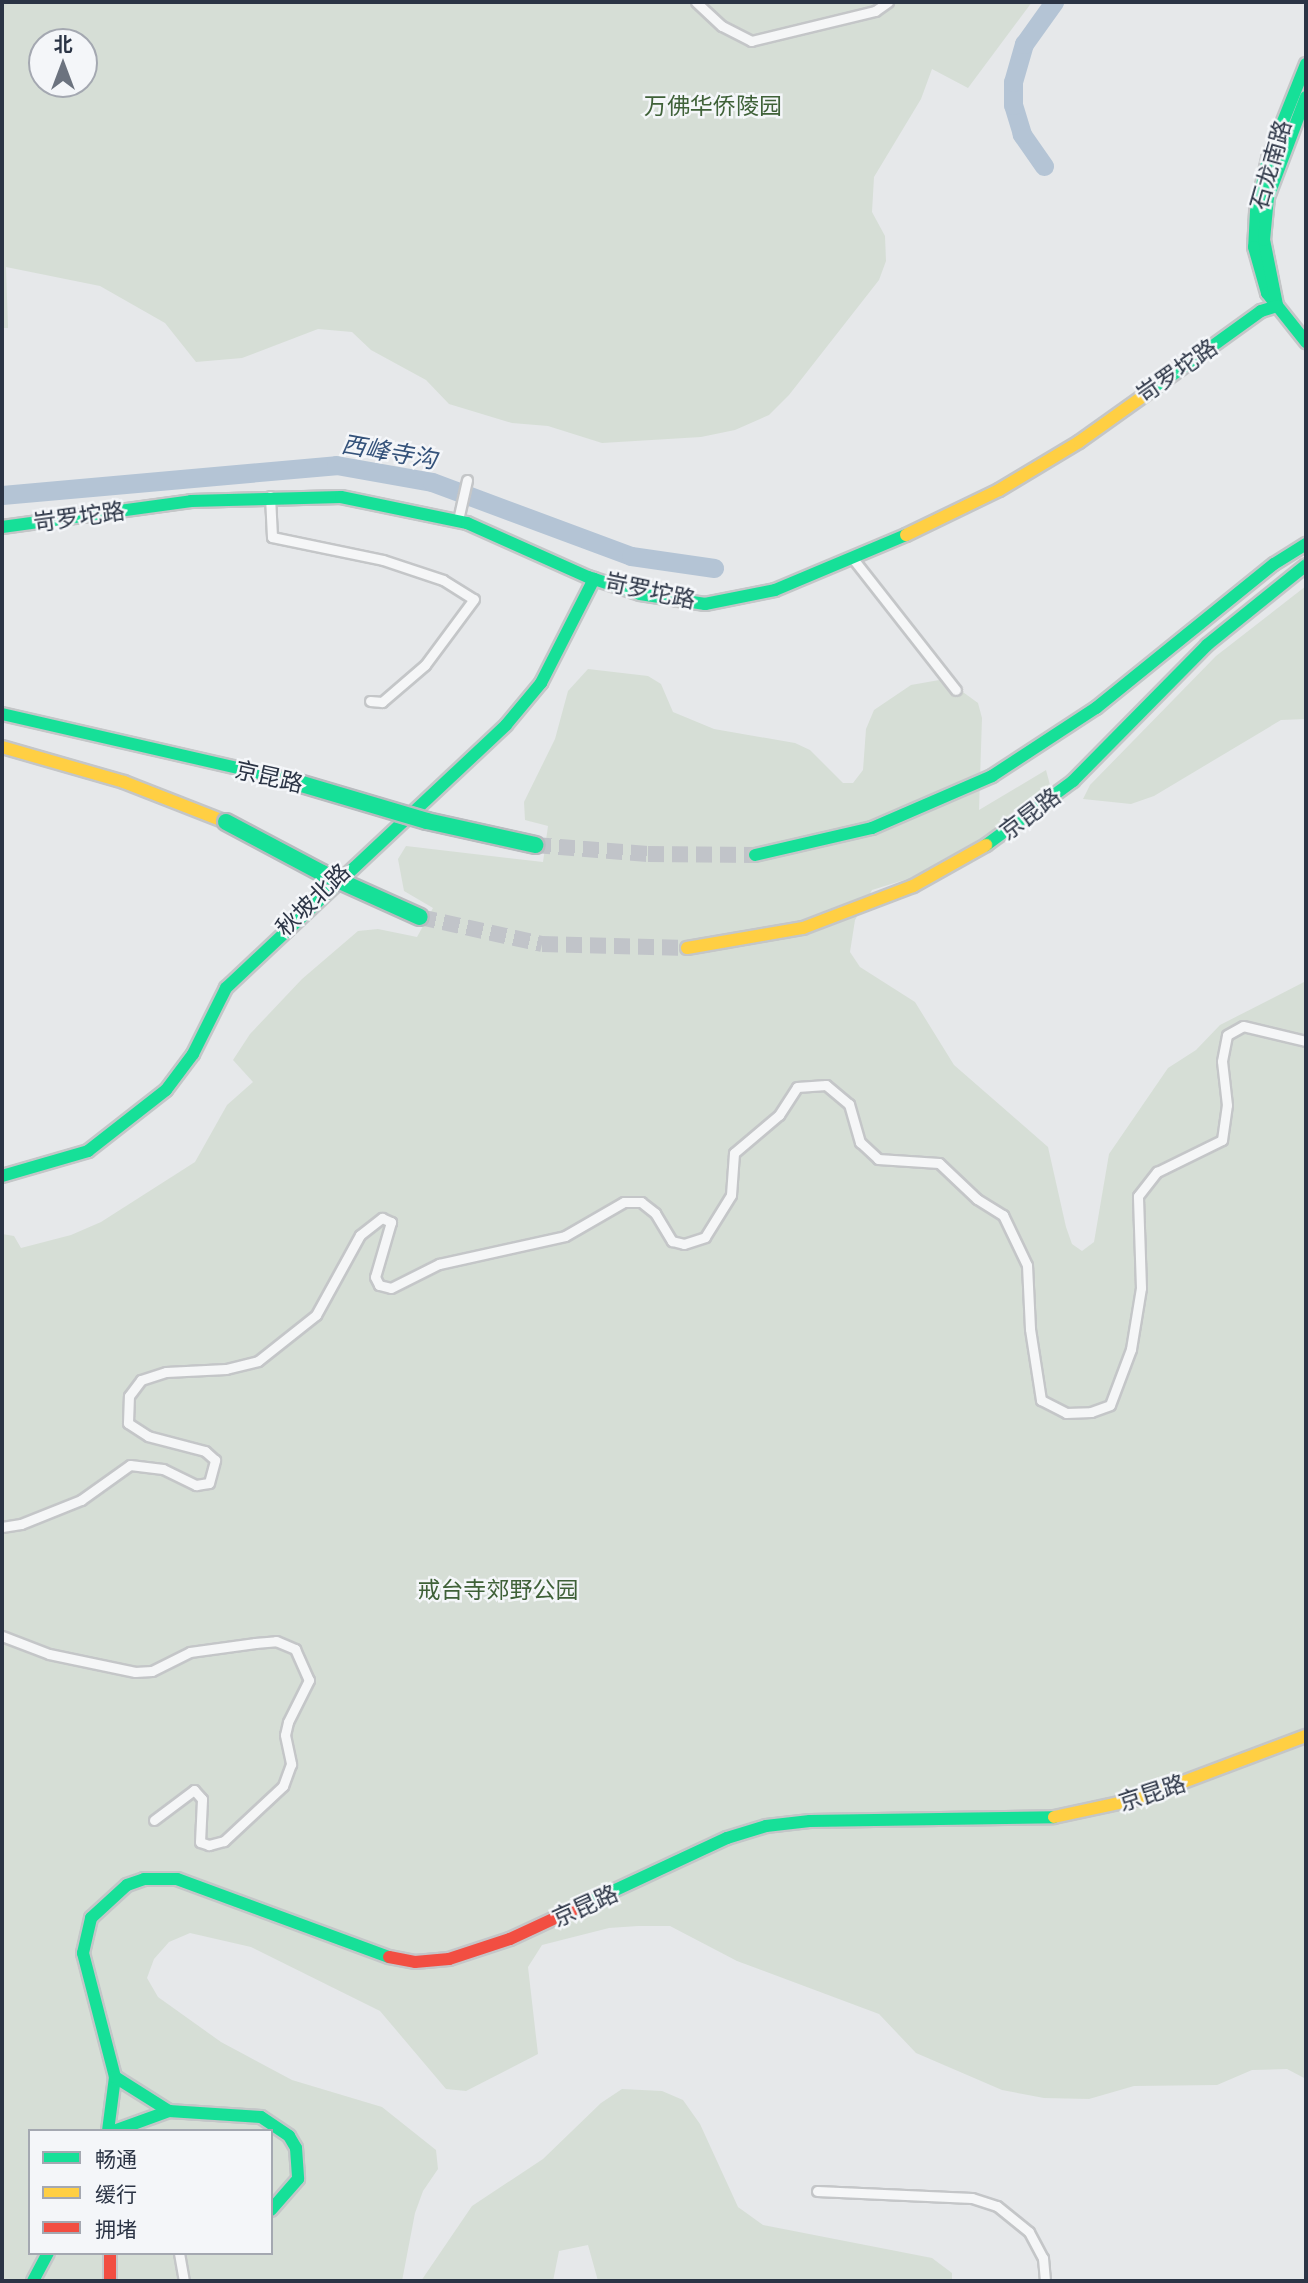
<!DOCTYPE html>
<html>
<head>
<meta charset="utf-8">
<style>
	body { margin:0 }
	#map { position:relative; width:1308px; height:2283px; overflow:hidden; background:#e6e8ea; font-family:Raleway,"Noto Sans SC",sans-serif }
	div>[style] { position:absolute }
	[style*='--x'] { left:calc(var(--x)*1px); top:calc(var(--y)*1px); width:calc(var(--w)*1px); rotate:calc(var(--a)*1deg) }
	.green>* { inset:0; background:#d6ded6 }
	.river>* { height:19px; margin:-9.5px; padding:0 9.5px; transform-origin:9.5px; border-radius:9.5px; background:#b4c4d5 }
	.highway-tunnel>* { height:16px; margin-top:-8px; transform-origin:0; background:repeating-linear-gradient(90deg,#c1c4c9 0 16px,transparent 0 24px) }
	.roads { filter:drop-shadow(2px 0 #c4c6c8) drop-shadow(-2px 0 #c4c6c8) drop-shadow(0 2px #c4c6c8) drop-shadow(0 -2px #c4c6c8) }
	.street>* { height:9px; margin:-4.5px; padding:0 4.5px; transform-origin:4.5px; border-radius:4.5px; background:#f5f6f7 }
	.fast>* { height:12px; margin:-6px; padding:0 6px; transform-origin:6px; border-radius:6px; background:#16e098 }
	.slow>* { height:12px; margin:-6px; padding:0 6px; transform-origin:6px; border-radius:6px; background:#ffcf43 }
	.jam>* { height:12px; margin:-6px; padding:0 6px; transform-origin:6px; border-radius:6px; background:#f24e42 }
	.bridges { filter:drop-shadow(2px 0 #b8bbbf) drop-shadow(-2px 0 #b8bbbf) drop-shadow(0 2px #b8bbbf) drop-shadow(0 -2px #b8bbbf) }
	.fast-bridge>* { height:16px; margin:-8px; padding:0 8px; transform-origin:8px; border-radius:8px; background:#16e098 }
	span { translate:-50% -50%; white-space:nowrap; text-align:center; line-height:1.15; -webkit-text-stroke:5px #f4f6f9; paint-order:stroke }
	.park-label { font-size:23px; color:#3f6138 }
	.street-label { font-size:23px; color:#2b3445 }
	.water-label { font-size:24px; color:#34527a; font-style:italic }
	.frame { position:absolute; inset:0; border:4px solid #2b3445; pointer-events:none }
	.legend { position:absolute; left:28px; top:2129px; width:245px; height:126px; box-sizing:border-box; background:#f4f6f9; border:2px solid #a4a8b1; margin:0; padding:9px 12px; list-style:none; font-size:21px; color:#2b3445 }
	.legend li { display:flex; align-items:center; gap:14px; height:35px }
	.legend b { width:35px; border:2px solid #a4a8b1 }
	.north { position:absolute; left:28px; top:28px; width:70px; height:70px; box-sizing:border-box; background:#f4f6f9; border:2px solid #a4a8b1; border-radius:50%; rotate:0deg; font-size:19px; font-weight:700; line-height:28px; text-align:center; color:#2b3445 }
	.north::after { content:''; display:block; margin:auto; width:24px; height:32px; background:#6c737f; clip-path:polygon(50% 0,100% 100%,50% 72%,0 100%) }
</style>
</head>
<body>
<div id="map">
	<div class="green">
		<div style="clip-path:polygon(evenodd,2px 2px,1032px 2px,968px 88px,932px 69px,921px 99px,874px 177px,872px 212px,885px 236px,886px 261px,879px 280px,789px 395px,769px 415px,735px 430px,701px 437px,602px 443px,548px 426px,512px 423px,449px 404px,426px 380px,371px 350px,352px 332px,318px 329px,242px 358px,196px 362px,165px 323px,100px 286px,6px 267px,8px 328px,2px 328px,2px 2px,42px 42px,84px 42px,84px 84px,42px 84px,42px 42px)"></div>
		<div style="clip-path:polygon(1306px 586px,1306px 719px,1281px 720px,1154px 796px,1131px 804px,1083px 799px,1090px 785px,1216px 656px)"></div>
		<div style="clip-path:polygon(evenodd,588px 669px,648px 676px,661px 684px,673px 712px,714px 729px,795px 743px,810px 750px,843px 783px,853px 783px,863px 770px,866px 729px,874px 710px,911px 685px,945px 679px,978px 703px,982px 718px,979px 810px,1046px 770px,1050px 785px,1008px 822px,917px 876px,872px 890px,855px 920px,850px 952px,860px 967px,915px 1002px,954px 1065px,1048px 1147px,1066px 1227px,1072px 1244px,1082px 1251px,1094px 1242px,1109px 1154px,1168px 1068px,1196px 1050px,1220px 1025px,1306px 981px,1306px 2079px,1287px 2069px,1252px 2070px,1217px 2085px,1134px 2086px,1089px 2099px,1044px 2098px,1002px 2090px,916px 2053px,879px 2014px,737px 1961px,670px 1926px,638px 1926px,609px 1928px,542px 1945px,528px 1967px,538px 2054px,466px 2091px,446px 2089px,380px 2011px,251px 1947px,190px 1933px,169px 1942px,154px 1959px,147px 1978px,158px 1997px,221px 2042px,292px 2080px,382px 2107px,436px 2150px,438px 2169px,423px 2191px,415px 2213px,402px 2281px,2px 2281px,2px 1234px,14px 1236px,21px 1248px,71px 1235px,101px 1222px,195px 1162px,227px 1105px,253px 1082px,233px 1060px,250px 1034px,302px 979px,358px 931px,378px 929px,417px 937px,433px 908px,404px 891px,398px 859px,406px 846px,543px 862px,548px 826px,525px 820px,524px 802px,555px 739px,568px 691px,588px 669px,30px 2131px,271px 2131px,271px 2253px,30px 2253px,30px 2131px)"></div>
		<div style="clip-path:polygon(622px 2089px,662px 2091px,683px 2100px,700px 2124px,738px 2207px,763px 2225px,932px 2258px,952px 2273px,952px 2281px,598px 2281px,588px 2245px,559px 2251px,553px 2281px,421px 2281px,472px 2206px,543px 2159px,601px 2103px)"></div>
	</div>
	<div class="river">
		<div style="--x:1044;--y:166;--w:39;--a:-125"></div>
		<div style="--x:1022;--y:134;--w:30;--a:-107"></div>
		<div style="--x:1013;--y:105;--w:23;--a:-90"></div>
		<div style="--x:1013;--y:82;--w:40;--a:-74"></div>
		<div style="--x:1024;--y:44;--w:52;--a:-54.5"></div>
		<div style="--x:2;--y:495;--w:335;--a:-5.1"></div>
		<div style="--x:336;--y:465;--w:97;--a:10"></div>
		<div style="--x:432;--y:482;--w:212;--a:20.4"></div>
		<div style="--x:631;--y:556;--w:84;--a:8.2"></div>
	</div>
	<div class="highway-tunnel">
		<div style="--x:535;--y:845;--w:113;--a:4.6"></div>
		<div style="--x:648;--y:854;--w:107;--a:0.5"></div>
		<div style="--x:420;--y:917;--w:125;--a:12.5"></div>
		<div style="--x:542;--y:944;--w:145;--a:1.6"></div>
	</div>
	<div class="roads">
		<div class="street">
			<div style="--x:696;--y:2;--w:35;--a:43"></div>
			<div style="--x:722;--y:26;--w:33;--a:27"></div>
			<div style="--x:751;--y:41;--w:128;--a:-13.6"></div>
			<div style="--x:875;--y:11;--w:16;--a:-35"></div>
			<div style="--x:270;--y:496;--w:41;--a:87.2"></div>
			<div style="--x:272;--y:537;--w:113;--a:11.7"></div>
			<div style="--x:383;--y:560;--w:63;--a:18.4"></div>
			<div style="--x:443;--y:580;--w:36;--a:32"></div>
			<div style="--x:474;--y:599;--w:82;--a:126.6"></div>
			<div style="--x:425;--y:665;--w:57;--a:139.3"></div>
			<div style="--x:382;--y:702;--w:12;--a:-175"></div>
			<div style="--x:458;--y:520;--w:41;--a:-77.3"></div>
			<div style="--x:854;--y:560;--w:165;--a:51.9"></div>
			<div style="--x:2;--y:1527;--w:19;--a:-9"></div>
			<div style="--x:21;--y:1524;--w:65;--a:-21.8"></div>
			<div style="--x:81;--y:1500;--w:60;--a:-35.5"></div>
			<div style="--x:130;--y:1465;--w:33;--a:7"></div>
			<div style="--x:163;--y:1469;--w:37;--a:26"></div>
			<div style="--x:196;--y:1485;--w:13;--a:-9"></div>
			<div style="--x:209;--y:1483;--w:24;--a:-75"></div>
			<div style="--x:215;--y:1460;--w:13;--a:-138"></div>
			<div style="--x:205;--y:1451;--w:59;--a:-165.3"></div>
			<div style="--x:148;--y:1436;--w:24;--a:-147"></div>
			<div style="--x:128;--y:1423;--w:27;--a:-88"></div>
			<div style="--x:129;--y:1396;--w:20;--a:-53"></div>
			<div style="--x:141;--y:1380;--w:26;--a:-18"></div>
			<div style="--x:166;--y:1372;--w:60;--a:-2.9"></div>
			<div style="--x:226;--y:1369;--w:33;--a:-14"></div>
			<div style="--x:258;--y:1361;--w:74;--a:-38.4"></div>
			<div style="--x:316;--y:1315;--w:91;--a:-61.2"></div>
			<div style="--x:360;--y:1235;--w:28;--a:-38"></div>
			<div style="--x:382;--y:1218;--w:10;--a:24"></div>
			<div style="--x:391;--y:1222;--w:57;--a:106.2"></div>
			<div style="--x:375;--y:1277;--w:9;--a:63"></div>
			<div style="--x:379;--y:1285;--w:12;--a:14"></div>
			<div style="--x:391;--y:1288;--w:54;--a:-26.6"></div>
			<div style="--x:439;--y:1264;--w:129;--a:-12.5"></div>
			<div style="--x:565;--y:1236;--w:68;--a:-30"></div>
			<div style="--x:624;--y:1202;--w:17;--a:0"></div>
			<div style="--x:641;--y:1202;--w:18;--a:38"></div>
			<div style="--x:655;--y:1213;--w:33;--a:59"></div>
			<div style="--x:672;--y:1241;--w:12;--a:14"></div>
			<div style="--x:684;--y:1244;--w:22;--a:-18"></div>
			<div style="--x:705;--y:1237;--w:49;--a:-58.2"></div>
			<div style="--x:731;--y:1195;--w:42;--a:-85.9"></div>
			<div style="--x:734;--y:1153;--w:59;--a:-40.2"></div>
			<div style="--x:779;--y:1115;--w:33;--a:-57"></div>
			<div style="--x:797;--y:1087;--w:29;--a:-4"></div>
			<div style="--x:826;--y:1085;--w:30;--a:40"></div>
			<div style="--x:849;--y:1104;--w:40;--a:74"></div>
			<div style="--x:860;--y:1142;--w:25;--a:43"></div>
			<div style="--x:878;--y:1159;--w:61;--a:3.8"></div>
			<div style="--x:939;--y:1163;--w:52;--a:43.5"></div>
			<div style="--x:977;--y:1199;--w:31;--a:32"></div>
			<div style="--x:1003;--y:1215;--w:55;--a:64.4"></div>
			<div style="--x:1027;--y:1265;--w:64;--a:87.3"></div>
			<div style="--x:1030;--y:1329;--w:72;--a:81.2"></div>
			<div style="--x:1041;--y:1400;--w:28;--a:27"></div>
			<div style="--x:1066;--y:1413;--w:25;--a:-2"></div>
			<div style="--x:1091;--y:1412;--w:20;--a:-20"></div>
			<div style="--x:1110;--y:1405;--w:60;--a:-69.4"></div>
			<div style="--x:1131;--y:1349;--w:62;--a:-80.7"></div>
			<div style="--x:1141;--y:1288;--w:92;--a:-91.9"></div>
			<div style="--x:1138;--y:1196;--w:31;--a:-52"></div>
			<div style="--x:1157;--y:1172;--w:72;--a:-26.2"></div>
			<div style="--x:1222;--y:1140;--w:35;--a:-82"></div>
			<div style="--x:1227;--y:1105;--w:44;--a:-96.5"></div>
			<div style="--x:1222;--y:1061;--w:26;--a:-79"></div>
			<div style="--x:1227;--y:1035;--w:18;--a:-29"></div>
			<div style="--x:1243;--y:1026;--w:65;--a:13.4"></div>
			<div style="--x:2;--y:1636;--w:50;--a:21"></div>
			<div style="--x:49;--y:1654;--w:88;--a:11.8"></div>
			<div style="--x:135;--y:1672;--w:17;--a:-3"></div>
			<div style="--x:152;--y:1671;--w:42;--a:-26.6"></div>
			<div style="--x:190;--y:1652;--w:66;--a:-7.9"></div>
			<div style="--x:255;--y:1643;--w:21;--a:-5"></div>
			<div style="--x:276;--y:1641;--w:21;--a:23"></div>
			<div style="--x:295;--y:1649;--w:34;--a:66"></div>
			<div style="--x:309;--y:1680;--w:47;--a:116.6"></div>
			<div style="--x:288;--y:1722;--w:13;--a:103"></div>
			<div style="--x:285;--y:1735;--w:30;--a:78"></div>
			<div style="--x:291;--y:1764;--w:23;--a:110"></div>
			<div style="--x:283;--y:1786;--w:81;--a:137"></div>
			<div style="--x:224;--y:1841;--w:16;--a:165"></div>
			<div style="--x:209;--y:1845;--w:9;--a:-162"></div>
			<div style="--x:200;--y:1842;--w:43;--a:-87.3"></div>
			<div style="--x:202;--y:1799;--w:12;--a:-132"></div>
			<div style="--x:194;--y:1790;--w:50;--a:143.1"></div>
			<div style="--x:817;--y:2191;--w:155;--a:2.6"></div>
			<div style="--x:972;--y:2198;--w:26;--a:18"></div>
			<div style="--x:997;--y:2206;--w:41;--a:39.1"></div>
			<div style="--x:1029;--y:2232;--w:30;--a:62"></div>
			<div style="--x:1043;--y:2258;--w:23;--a:85"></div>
			<div style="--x:179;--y:2253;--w:28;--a:80"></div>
		</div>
		<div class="fast">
			<div style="--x:1306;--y:64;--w:102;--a:111.8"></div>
			<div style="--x:1268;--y:159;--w:54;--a:102.8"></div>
			<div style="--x:1256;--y:212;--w:35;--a:93"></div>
			<div style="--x:1254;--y:247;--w:48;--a:74.2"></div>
			<div style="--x:1267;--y:293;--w:63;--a:51.5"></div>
			<div style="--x:1277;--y:305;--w:66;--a:-101.3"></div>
			<div style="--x:1264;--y:240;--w:43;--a:-84.7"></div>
			<div style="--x:1268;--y:197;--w:107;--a:-69.2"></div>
			<div style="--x:1146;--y:394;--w:142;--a:-35.8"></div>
			<div style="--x:1261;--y:311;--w:17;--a:-17"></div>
			<div style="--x:2;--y:527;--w:191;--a:-7.8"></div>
			<div style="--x:191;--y:501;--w:150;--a:-1.5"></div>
			<div style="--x:341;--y:497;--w:129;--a:11.7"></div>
			<div style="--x:467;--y:523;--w:133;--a:24.1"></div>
			<div style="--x:588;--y:577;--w:55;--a:18.1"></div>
			<div style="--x:640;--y:594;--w:66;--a:8.7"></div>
			<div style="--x:705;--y:604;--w:71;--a:-11.3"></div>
			<div style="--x:775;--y:590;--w:142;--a:-22.8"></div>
			<div style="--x:2;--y:714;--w:290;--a:12.9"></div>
			<div style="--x:986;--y:845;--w:108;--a:-36.3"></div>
			<div style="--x:1073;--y:781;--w:191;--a:-45.4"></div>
			<div style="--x:1207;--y:645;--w:127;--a:-38.9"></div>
			<div style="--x:755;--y:855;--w:120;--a:-13"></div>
			<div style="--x:872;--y:828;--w:131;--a:-23.4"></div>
			<div style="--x:992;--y:776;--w:124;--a:-33.2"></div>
			<div style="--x:1096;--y:708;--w:229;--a:-39"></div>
			<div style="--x:1274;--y:564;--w:38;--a:-32"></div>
			<div style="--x:2;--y:1176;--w:90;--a:-16.2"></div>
			<div style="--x:88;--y:1151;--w:99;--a:-38"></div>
			<div style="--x:166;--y:1090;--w:45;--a:-53.1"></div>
			<div style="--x:193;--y:1054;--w:74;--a:-63.4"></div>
			<div style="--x:226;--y:988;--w:384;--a:-43.2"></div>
			<div style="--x:506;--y:725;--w:55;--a:-50.2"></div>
			<div style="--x:541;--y:683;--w:117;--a:-63"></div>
			<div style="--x:581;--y:1906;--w:161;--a:-25"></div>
			<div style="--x:727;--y:1838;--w:41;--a:-17.1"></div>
			<div style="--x:766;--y:1826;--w:44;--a:-6.5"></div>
			<div style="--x:810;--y:1821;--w:244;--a:-0.9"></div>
			<div style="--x:169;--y:2111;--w:92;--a:3.7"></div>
			<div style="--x:261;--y:2117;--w:34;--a:34"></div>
			<div style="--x:289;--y:2136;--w:14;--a:60"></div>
			<div style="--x:296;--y:2148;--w:31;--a:86"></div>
			<div style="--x:298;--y:2179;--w:41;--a:131.1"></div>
			<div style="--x:108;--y:2131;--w:54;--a:-82.6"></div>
			<div style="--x:115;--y:2077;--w:128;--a:-104.5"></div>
			<div style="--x:83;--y:1953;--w:36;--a:-77"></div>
			<div style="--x:91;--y:1918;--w:49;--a:-42.5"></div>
			<div style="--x:127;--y:1885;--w:18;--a:-19"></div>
			<div style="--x:144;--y:1879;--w:33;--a:0"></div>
			<div style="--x:177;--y:1879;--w:226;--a:20.2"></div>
			<div style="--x:114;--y:2131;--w:59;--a:-20"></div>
			<div style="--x:169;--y:2111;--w:64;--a:-147.8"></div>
			<div style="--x:33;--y:2281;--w:32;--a:-62"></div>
		</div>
		<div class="slow">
			<div style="--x:906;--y:535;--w:103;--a:-25.8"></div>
			<div style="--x:999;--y:490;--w:93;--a:-31"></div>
			<div style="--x:1079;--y:442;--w:82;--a:-35.6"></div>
			<div style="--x:2;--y:747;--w:127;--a:16"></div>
			<div style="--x:124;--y:782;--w:110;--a:21.4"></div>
			<div style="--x:687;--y:948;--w:118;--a:-9.8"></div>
			<div style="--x:803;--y:928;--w:118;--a:-20.9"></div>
			<div style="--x:913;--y:886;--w:84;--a:-29.3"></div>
			<div style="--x:1054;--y:1817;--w:86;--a:-12.1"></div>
			<div style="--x:1138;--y:1799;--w:179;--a:-20.6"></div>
		</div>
		<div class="jam">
			<div style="--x:389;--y:1957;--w:26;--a:11"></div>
			<div style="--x:415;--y:1962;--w:34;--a:-5"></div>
			<div style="--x:449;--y:1959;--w:64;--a:-18.2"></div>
			<div style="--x:510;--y:1939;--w:78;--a:-24.9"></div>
			<div style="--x:110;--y:2253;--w:28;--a:90"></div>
		</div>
	</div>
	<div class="bridges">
		<div class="fast-bridge">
			<div style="--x:285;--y:779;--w:148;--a:16.5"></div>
			<div style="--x:427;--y:821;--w:111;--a:12.5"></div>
			<div style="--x:226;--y:822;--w:109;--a:28"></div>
			<div style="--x:322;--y:873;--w:107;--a:24.2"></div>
		</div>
	</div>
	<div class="park-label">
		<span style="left:713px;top:106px">万佛华侨陵园</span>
		<span style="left:498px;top:1590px">戒台寺郊野公园</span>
	</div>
	<div class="street-label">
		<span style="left:1271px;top:165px;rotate:-74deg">石龙南路</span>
		<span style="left:1177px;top:371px;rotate:-35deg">岢罗坨路</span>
		<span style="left:79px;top:517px;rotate:-8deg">岢罗坨路</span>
		<span style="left:650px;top:591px;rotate:12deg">岢罗坨路</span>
		<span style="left:269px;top:777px;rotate:13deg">京昆路</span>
		<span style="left:1030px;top:814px;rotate:-37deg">京昆路</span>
		<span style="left:313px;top:900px;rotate:-44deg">秋坡北路</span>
		<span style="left:1152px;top:1793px;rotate:-18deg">京昆路</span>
		<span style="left:585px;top:1906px;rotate:-24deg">京昆路</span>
	</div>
	<div class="water-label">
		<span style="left:389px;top:452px;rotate:10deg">西峰寺沟</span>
	</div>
	<div class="frame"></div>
	<ul class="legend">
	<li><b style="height:9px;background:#16e098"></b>畅通</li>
	<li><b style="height:9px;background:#ffcf43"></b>缓行</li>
	<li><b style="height:9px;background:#f24e42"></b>拥堵</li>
	</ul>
	<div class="north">北</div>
</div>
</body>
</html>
